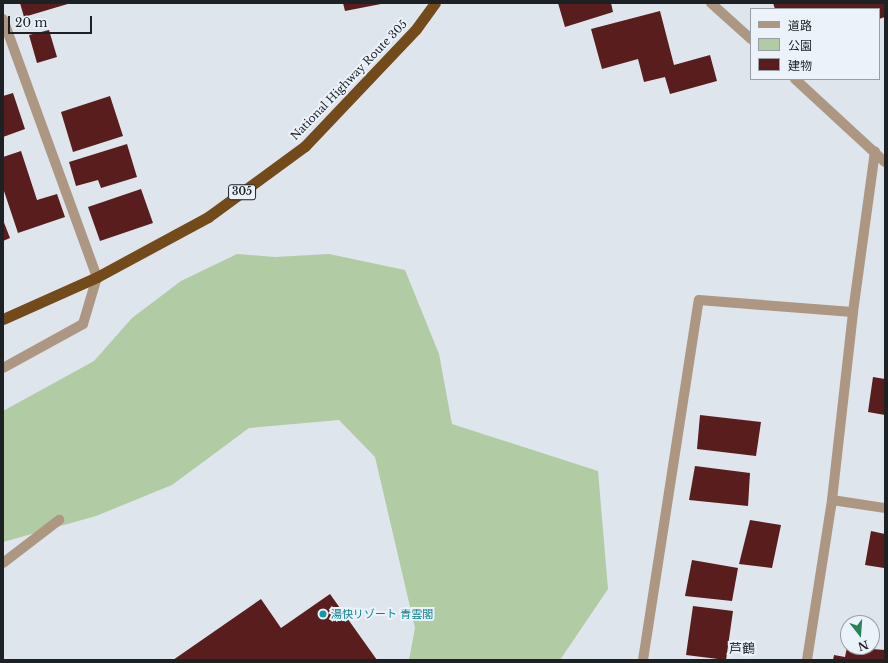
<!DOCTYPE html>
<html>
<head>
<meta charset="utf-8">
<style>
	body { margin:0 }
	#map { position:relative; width:888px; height:663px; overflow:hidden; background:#dee5ed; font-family:"Libre Baskerville","Noto Sans JP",serif }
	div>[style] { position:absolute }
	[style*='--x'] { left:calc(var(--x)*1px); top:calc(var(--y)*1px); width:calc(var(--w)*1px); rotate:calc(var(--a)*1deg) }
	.green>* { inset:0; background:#b1cba4 }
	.building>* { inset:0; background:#591d1d }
	.minor>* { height:10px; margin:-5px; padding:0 5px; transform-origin:5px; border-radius:5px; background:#ad9782 }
	.tertiary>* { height:10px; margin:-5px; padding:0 5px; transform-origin:5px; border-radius:5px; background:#ad9782 }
	.trunk>* { height:11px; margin:-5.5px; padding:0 5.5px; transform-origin:5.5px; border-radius:5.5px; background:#734a1a }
	.dots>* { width:11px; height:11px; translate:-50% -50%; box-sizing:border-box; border:2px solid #ebf2fa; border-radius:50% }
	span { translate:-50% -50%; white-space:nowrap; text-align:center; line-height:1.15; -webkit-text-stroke:4px #ebf2fa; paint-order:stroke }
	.shield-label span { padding:1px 3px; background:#ebf2fa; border:1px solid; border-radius:3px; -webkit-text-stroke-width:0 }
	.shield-label { font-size:10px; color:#1e2124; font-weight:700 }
	.street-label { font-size:11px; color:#1e2124 }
	.culture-label { font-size:11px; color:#0d838f }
	.left { translate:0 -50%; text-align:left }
	.quarter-label { font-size:13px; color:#2a3036 }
	.frame { position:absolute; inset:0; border:4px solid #1e2124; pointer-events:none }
	.legend { position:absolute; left:750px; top:8px; width:130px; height:72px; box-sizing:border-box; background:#ebf2fa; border:1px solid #999ea4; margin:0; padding:5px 7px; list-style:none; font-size:12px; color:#1e2124 }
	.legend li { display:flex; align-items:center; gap:8px; height:20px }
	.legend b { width:20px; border:1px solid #999ea4 }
	.north { position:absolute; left:840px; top:615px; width:40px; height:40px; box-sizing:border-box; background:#ebf2fa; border:1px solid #999ea4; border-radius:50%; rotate:163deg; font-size:11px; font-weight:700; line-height:16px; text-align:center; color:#1e2124 }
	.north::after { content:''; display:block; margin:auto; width:14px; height:18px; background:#2a8257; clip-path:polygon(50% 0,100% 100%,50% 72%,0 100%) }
	.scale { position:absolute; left:8px; top:16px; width:84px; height:18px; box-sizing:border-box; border:2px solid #1e2124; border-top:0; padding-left:5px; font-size:12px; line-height:14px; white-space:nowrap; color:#1e2124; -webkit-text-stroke:3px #ebf2fa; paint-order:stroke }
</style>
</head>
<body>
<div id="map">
	<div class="green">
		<div style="clip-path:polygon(237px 254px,275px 257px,329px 254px,405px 270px,439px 354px,452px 424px,598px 471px,608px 589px,560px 660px,409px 660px,415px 628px,375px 457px,339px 420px,249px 428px,172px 485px,96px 516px,3px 542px,3px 411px,94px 361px,132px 318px,181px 281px)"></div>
	</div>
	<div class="building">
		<div style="clip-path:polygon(20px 3px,71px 3px,24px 17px)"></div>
		<div style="clip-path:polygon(343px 3px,381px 3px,381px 4px,345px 11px)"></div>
		<div style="clip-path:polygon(558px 3px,611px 3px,613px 12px,565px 27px)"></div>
		<div style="clip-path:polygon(773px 3px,885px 3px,885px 17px,879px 19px,879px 9px,775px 9px)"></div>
		<div style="clip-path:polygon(660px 11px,674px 65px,710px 55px,717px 81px,670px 94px,665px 77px,644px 82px,638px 59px,602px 69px,591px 29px)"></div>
		<div style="clip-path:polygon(49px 30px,57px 57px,37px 63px,29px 35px)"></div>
		<div style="clip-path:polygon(13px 93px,25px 129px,3px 137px,3px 96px)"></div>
		<div style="clip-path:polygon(110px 96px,123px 136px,73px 152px,61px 112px)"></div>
		<div style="clip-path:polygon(127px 144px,137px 177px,101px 188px,98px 180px,76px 186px,69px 162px)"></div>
		<div style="clip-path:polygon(21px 151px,37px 200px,57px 194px,65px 217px,18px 233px,3px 188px,3px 157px)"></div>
		<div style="clip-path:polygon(141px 189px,153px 223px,100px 241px,88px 207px)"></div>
		<div style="clip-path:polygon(3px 220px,10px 238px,3px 241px)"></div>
		<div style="clip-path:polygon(873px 377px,885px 379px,885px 415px,868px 412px)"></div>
		<div style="clip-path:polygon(700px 415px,761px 422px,756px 456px,697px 449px)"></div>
		<div style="clip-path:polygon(695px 466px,750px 473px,748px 506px,689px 500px)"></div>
		<div style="clip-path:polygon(750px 520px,781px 525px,772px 568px,739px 564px)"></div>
		<div style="clip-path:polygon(871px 531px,885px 534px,885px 574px,884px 568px,865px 565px)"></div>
		<div style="clip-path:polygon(692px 560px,738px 568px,732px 601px,685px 596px)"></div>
		<div style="clip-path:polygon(330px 594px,377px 660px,173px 660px,261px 599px,281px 628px)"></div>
		<div style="clip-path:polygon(693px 606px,733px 611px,726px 660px,686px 655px)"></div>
		<div style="clip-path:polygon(847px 647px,885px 650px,885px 660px,833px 660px,834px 655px,845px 657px)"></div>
	</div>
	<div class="minor">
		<div style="--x:3;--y:19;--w:275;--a:70"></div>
		<div style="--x:97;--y:277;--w:49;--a:106.6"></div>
		<div style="--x:83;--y:324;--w:91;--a:151.2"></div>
		<div style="--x:832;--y:500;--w:54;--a:8.6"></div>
		<div style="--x:3;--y:563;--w:71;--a:-37.5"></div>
		<div style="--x:643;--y:660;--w:364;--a:-81.2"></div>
		<div style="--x:699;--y:300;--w:154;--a:4.5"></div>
		<div style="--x:807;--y:660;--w:162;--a:-81.1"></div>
		<div style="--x:832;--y:500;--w:189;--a:-83.6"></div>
		<div style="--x:853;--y:312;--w:162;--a:-82.2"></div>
	</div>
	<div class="tertiary">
		<div style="--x:711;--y:3;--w:54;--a:42"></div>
		<div style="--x:795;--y:79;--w:122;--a:42.7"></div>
	</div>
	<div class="trunk">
		<div style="--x:3;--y:319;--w:103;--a:-24.1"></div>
		<div style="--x:97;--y:277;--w:126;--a:-28.4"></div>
		<div style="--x:208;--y:217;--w:120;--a:-36.2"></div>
		<div style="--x:305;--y:146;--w:161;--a:-46.5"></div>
		<div style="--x:416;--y:29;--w:32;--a:-54"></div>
	</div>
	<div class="dots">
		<div style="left:323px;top:614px;background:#0f9aa8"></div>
	</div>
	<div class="shield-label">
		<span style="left:242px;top:192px">305</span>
	</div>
	<div class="street-label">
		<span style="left:349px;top:80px;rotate:-46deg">National Highway Route 305</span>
	</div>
	<div class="culture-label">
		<span class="left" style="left:331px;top:614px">湯快リゾート 青雲閣</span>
	</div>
	<div class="quarter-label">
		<span style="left:742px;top:649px">芦鶴</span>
	</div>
	<div class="frame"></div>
	<ul class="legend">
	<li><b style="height:5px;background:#ad9782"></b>道路</li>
	<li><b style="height:11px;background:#b1cba4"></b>公園</li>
	<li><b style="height:11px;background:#591d1d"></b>建物</li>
	</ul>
	<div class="north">N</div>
	<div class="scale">20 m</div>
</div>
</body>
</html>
